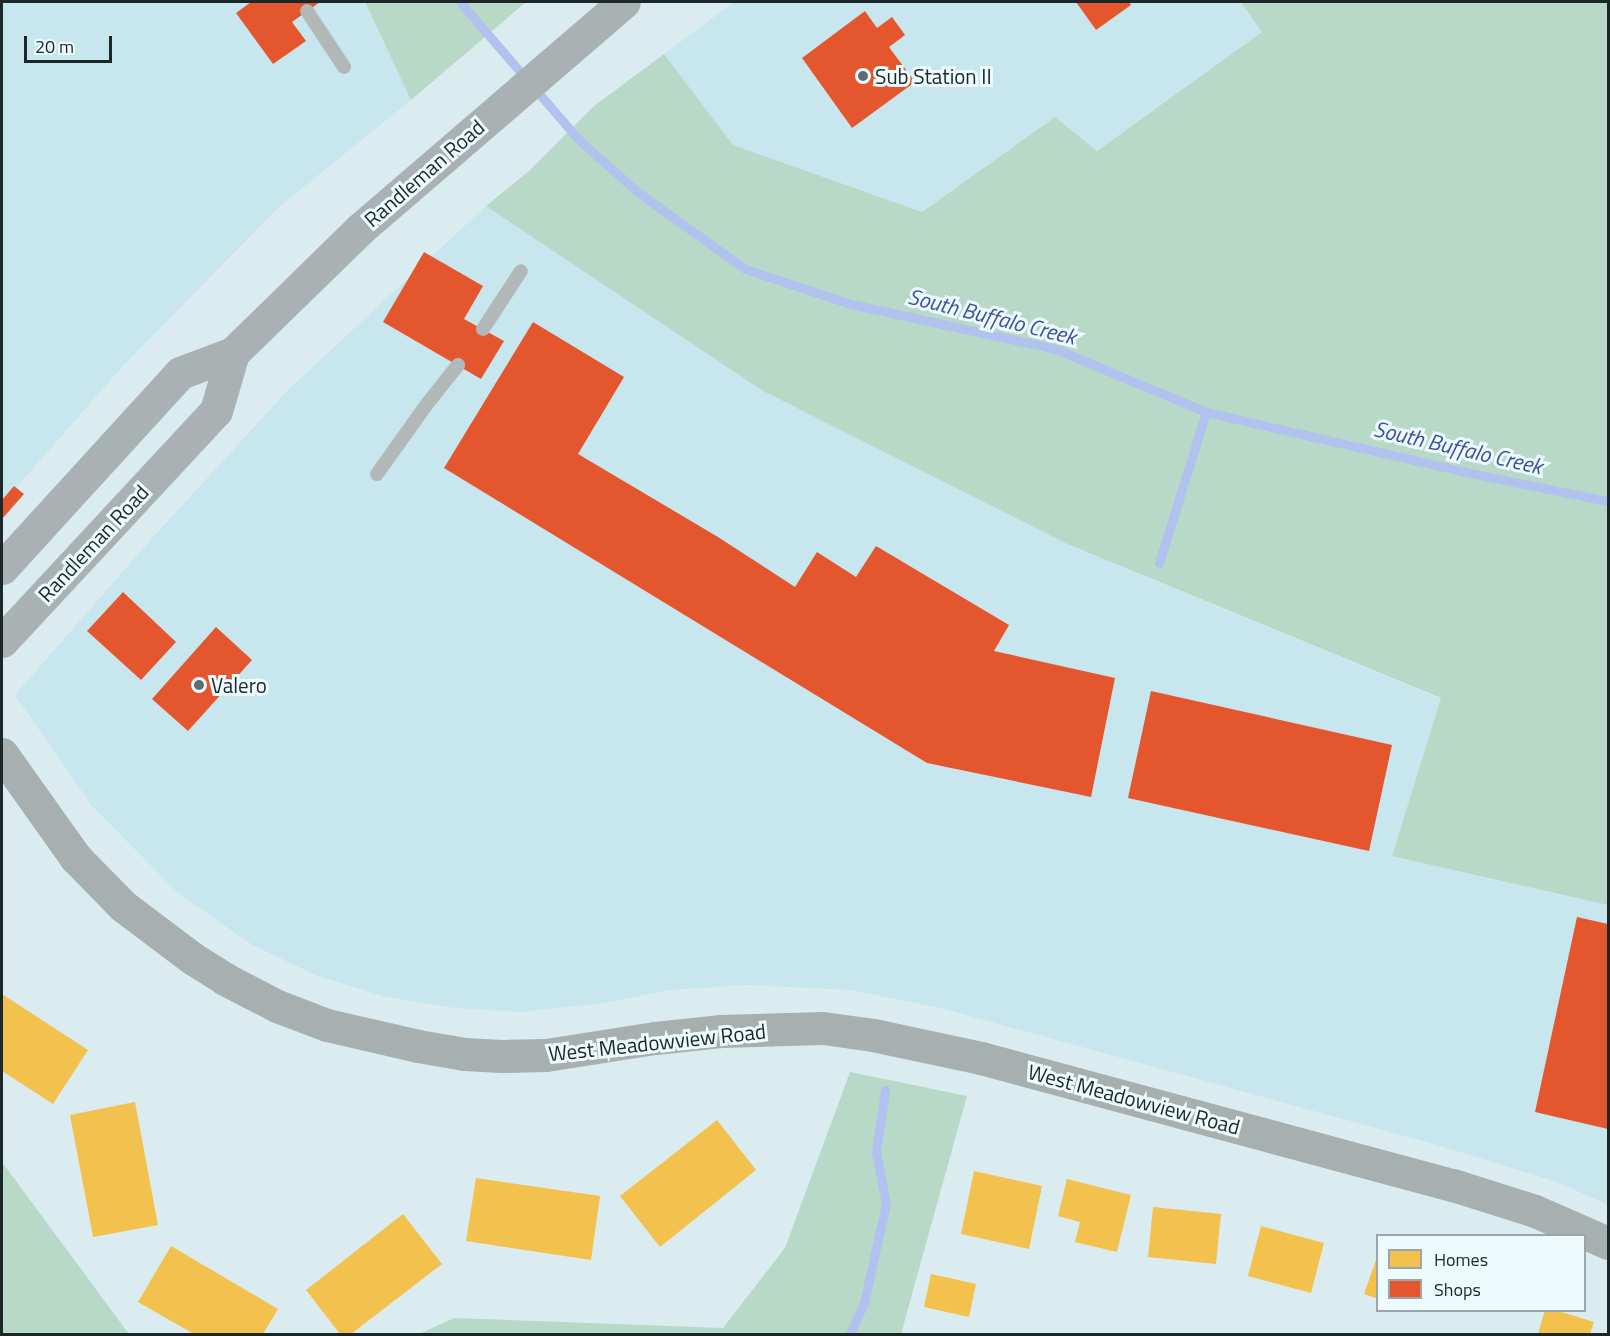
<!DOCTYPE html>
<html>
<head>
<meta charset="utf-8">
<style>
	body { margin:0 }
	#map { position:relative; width:1610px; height:1336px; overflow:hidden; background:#dbecf0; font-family:"Titillium Web",sans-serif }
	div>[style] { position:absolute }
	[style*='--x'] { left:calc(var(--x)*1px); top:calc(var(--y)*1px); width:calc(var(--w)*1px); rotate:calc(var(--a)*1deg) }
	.built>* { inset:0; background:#c8e6ed }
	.green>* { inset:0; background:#b8d8c8 }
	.homes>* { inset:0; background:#f2c14e }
	.shops>* { inset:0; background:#e4572e }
	.stream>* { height:9px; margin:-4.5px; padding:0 4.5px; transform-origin:4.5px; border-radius:4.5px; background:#b1c2ef }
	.lane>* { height:14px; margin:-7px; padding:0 7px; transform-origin:7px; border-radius:7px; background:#b2b8b8 }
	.secondary>* { height:33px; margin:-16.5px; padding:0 16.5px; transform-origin:16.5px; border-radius:16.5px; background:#a7afaf }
	.primary>* { height:33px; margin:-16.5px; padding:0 16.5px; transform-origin:16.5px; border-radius:16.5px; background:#a9b1b2 }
	.dots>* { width:16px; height:16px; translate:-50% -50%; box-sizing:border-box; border:3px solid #eefbfe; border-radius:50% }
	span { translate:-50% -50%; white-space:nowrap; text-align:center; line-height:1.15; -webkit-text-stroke:6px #eefbfe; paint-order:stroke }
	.poi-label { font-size:21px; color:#1b2729 }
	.left { translate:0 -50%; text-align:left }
	.street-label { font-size:21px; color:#1b2729 }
	.water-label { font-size:22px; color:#404f9a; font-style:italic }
	.frame { position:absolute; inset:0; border:3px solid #1b2729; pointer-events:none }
	.legend { position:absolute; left:1376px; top:1234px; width:210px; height:78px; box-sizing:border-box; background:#eefbfe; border:2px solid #9aa6a9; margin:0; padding:8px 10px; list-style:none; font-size:18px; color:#1b2729 }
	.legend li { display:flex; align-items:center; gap:12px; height:30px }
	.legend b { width:30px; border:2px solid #9aa6a9 }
	.scale { position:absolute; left:24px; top:36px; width:88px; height:27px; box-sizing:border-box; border:3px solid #1b2729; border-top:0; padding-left:8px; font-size:18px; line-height:21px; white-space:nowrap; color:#1b2729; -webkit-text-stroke:4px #eefbfe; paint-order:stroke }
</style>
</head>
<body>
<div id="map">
	<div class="built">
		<div style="clip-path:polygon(2px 2px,365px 2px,411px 100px,279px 207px,121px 368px,2px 504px)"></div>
		<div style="clip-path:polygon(734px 2px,1241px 2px,1262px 32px,1097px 151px,1055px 117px,922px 212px,733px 145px,664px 54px)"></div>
		<div style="clip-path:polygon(486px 206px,763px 391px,1065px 543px,1441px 699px,1392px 856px,1608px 905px,1608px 1205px,1557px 1182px,1437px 1145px,944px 1009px,851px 990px,746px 985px,669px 990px,605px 1003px,521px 1012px,455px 1008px,386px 997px,315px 975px,251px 944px,178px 893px,92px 806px,15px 695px,154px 536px,289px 389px)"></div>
	</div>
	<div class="green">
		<div style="clip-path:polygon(365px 2px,526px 2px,411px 100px)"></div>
		<div style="clip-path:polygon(1241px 2px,1608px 2px,1608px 905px,1392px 856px,1441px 698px,1065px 543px,763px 391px,486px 206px,529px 171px,594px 106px,664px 54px,733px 145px,922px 212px,1055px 117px,1097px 151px,1262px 32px)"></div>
		<div style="clip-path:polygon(850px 1072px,967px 1096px,901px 1334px,419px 1334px,454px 1318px,723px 1328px,785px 1248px)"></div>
		<div style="clip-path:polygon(2px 1162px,129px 1334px,2px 1334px)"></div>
	</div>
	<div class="homes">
		<div style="clip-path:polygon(2px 994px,88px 1050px,53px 1104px,2px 1071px)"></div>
		<div style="clip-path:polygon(135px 1102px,158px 1225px,93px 1237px,70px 1115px)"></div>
		<div style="clip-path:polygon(717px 1120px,756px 1170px,660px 1247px,620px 1196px)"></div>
		<div style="clip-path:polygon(974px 1171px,1042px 1186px,1029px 1249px,961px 1234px)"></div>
		<div style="clip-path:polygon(476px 1178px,600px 1196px,591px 1260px,466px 1241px)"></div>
		<div style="clip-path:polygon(1067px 1179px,1131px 1195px,1117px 1252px,1075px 1242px,1080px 1222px,1058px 1216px)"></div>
		<div style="clip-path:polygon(1153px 1207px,1221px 1214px,1216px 1264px,1148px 1257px)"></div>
		<div style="clip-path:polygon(403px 1214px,442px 1264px,351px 1334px,340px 1334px,306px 1290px)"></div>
		<div style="clip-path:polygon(1261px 1226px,1324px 1243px,1311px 1293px,1248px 1276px)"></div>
		<div style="clip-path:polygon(171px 1246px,278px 1309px,263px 1334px,194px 1334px,138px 1302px)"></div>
		<div style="clip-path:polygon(1377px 1257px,1378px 1257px,1378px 1299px,1364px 1294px)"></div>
		<div style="clip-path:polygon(931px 1274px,976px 1284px,969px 1317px,924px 1307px)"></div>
		<div style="clip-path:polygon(1545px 1310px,1555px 1310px,1594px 1322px,1590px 1334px,1538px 1334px)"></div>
	</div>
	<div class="shops">
		<div style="clip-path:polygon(251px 2px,320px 2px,292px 22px,306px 41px,273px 64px,236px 13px)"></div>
		<div style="clip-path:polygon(1076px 2px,1129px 2px,1131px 5px,1096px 30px)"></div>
		<div style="clip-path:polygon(865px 11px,877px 28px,892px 17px,905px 35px,889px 47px,915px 82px,852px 128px,802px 58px)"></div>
		<div style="clip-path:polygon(424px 252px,483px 286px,464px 319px,504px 341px,481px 379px,383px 322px)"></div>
		<div style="clip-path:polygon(533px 322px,624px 377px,578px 454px,718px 537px,795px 587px,817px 552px,856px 577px,876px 546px,1009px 625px,994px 651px,1115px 678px,1091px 797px,927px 763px,444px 468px)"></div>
		<div style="clip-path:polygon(14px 486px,24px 494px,2px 519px,2px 500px)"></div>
		<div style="clip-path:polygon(123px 592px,176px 642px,141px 680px,87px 631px)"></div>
		<div style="clip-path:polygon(216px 627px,252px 660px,188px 731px,152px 699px)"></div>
		<div style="clip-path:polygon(1151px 691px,1392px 745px,1369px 851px,1128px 798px)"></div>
		<div style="clip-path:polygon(1577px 917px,1608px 924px,1608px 1129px,1535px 1112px)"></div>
	</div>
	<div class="stream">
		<div style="--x:460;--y:2;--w:182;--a:49.2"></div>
		<div style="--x:579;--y:140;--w:80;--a:41.5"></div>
		<div style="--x:639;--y:193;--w:130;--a:35.6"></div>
		<div style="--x:745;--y:269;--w:112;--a:18.3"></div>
		<div style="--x:851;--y:304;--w:210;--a:12.4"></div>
		<div style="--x:1056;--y:349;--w:163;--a:22.8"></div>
		<div style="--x:1206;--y:412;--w:266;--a:13"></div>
		<div style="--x:1465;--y:472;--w:146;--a:11.5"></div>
		<div style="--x:1159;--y:563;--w:158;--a:-72.7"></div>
		<div style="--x:850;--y:1334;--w:34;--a:-66"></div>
		<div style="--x:864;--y:1303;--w:101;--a:-77.5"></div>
		<div style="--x:886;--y:1204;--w:53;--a:-100.9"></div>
		<div style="--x:876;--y:1152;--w:63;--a:-81.7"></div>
	</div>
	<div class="lane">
		<div style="--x:307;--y:11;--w:67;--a:56.5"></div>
		<div style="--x:483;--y:329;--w:69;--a:-56.8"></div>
		<div style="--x:377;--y:474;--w:86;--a:-54.5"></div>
		<div style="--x:427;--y:404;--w:50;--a:-51.5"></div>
	</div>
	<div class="secondary">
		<div style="--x:2;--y:754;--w:128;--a:54.6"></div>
		<div style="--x:76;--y:858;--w:67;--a:45.6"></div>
		<div style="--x:123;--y:906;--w:86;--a:37"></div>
		<div style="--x:192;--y:958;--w:39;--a:32"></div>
		<div style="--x:225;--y:979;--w:59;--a:27.4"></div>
		<div style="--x:277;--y:1006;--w:53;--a:20.8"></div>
		<div style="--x:327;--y:1025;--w:93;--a:13"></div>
		<div style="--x:418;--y:1046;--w:47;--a:9.9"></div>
		<div style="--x:464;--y:1054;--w:38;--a:3"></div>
		<div style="--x:502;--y:1056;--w:44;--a:-1.3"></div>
		<div style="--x:546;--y:1055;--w:110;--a:-8.9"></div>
		<div style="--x:655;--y:1038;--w:66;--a:-6.1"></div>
		<div style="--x:721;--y:1031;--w:102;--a:-1.7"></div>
		<div style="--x:823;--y:1028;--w:50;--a:8"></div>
		<div style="--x:873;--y:1035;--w:110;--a:12"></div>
		<div style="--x:981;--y:1058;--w:489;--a:15.1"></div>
		<div style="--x:1453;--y:1185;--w:86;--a:17.6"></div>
		<div style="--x:1535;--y:1211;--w:80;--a:23.7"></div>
	</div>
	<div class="primary">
		<div style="--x:2;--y:568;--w:264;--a:-47.6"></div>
		<div style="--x:180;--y:373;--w:57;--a:-20.7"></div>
		<div style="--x:233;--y:353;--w:177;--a:-44.3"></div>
		<div style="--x:360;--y:229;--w:348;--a:-40.7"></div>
		<div style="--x:2;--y:641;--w:314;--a:-47.1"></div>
		<div style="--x:216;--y:411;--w:60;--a:-73.7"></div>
	</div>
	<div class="dots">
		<div style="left:863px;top:76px;background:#5e6c6f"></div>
		<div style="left:199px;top:685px;background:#5e6c6f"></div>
	</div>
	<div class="poi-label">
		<span class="left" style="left:875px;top:76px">Sub Station II</span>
		<span class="left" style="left:211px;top:685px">Valero</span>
	</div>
	<div class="street-label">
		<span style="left:424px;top:173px;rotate:-41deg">Randleman Road</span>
		<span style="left:93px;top:543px;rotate:-47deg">Randleman Road</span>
		<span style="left:657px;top:1042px;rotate:-6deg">West Meadowview Road</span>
		<span style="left:1134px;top:1099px;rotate:15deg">West Meadowview Road</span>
	</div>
	<div class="water-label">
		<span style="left:992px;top:317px;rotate:14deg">South Buffalo Creek</span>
		<span style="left:1458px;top:448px;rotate:13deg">South Buffalo Creek</span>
	</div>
	<div class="frame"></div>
	<ul class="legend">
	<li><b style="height:16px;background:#f2c14e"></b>Homes</li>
	<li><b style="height:16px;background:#e4572e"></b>Shops</li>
	</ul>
	<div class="scale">20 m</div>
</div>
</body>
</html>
